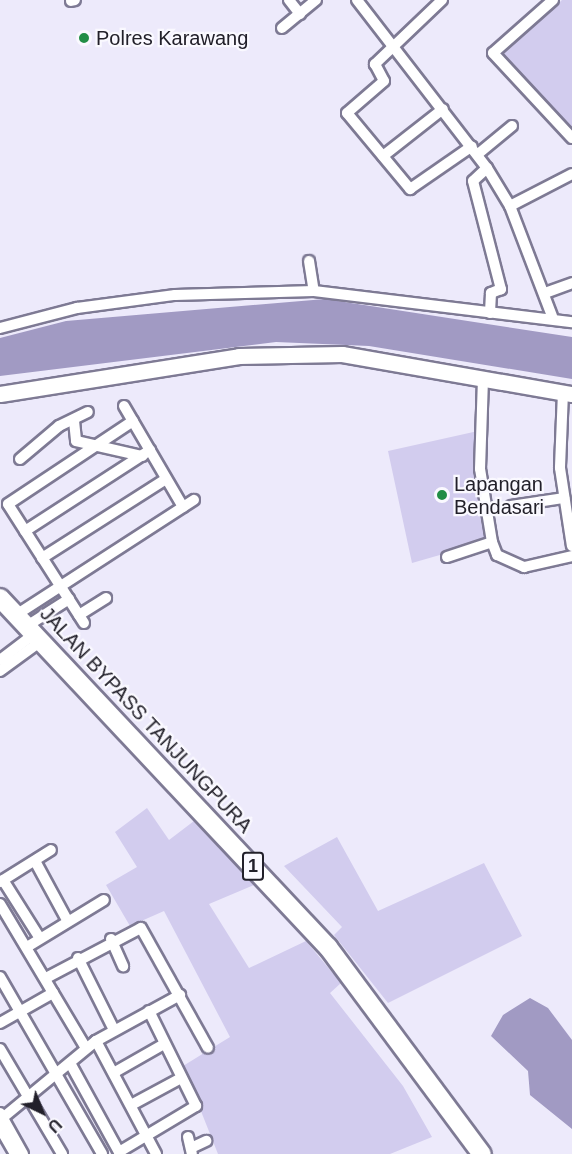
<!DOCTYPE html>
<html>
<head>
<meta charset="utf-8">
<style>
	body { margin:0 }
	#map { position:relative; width:572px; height:1154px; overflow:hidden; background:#edeafb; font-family:Helvetica,sans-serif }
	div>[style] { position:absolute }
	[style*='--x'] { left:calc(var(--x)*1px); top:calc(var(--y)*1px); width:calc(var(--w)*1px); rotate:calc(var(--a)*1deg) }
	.green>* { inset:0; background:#d2ccee }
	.water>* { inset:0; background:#a19ac3 }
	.roads { filter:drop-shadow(2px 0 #7e7a94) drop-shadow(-2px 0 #7e7a94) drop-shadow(0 2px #7e7a94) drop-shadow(0 -2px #7e7a94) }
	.street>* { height:10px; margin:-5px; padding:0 5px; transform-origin:5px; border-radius:5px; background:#fff }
	.secondary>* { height:15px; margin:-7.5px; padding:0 7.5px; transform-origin:7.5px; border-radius:7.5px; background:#fff }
	.highway>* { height:18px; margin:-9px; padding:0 9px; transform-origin:9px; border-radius:9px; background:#fff }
	.dots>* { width:16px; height:16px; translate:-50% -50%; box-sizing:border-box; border:3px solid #faf9ff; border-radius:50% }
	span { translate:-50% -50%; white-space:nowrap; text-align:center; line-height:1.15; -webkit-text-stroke:4.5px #faf9ff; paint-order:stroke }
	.shield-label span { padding:2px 4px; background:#faf9ff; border:2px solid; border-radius:4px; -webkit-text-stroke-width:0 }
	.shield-label { font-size:18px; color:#22202a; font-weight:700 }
	.poi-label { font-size:20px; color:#22202a }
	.left { translate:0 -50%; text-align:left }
	.street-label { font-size:20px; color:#22202a }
	.north { position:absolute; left:12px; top:1082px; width:60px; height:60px; -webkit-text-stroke:4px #faf9ff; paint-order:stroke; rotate:137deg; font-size:16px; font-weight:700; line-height:24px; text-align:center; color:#22202a }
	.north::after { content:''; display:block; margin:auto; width:21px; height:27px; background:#22202a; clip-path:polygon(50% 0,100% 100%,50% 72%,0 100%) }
</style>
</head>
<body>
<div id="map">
	<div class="green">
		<div style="clip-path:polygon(562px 0,572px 0,572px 132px,501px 56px)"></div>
		<div style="clip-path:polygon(478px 431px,492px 540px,412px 563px,388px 451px)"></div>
		<div style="clip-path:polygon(147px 808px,169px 840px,194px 821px,254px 885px,209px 904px,249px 968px,306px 941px,341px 983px,330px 993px,403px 1086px,432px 1137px,390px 1154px,218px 1154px,183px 1066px,230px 1037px,164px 911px,130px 926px,106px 885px,137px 867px,115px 832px)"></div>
		<div style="clip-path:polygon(337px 837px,378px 911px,484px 863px,522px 936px,388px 1003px,334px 935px,342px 927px,284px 866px)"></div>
	</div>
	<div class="water">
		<div style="clip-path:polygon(325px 299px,572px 337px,572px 379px,369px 346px,276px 342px,0 376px,0 338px,66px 321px)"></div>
		<div style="clip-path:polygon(530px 998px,548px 1008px,572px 1040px,572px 1129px,530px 1095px,528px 1071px,491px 1036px,503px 1015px)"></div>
	</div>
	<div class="roads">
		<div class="street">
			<div style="--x:289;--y:0;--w:18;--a:52"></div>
			<div style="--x:357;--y:0;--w:212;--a:52.3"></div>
			<div style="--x:487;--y:168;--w:44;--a:58.8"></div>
			<div style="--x:510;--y:206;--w:118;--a:69.1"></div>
			<div style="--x:442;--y:0;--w:93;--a:136.3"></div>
			<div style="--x:375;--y:64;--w:19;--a:62"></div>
			<div style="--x:384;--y:81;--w:49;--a:139.1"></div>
			<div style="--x:347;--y:113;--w:99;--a:50.3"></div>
			<div style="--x:410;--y:189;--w:75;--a:-34.7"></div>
			<div style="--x:553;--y:0;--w:80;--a:138.5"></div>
			<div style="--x:493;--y:53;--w:116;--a:47.1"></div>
			<div style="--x:71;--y:1;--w:4;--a:-14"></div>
			<div style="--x:282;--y:28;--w:44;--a:-39.5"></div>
			<div style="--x:478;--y:154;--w:44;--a:-39.5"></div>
			<div style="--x:383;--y:156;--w:76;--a:-38.1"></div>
			<div style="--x:487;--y:168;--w:19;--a:137"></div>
			<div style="--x:473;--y:181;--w:112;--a:75.5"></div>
			<div style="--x:501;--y:289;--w:11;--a:158"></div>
			<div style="--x:491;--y:293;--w:20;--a:93"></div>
			<div style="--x:510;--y:206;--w:70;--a:-27.3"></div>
			<div style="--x:309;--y:261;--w:30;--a:81"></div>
			<div style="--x:545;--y:293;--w:29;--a:-20"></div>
			<div style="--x:0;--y:328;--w:80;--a:-14.6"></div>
			<div style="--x:77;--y:308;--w:99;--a:-7.6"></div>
			<div style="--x:175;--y:295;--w:139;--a:-1.6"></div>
			<div style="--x:314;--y:291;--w:260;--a:6.9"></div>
			<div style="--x:563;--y:392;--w:76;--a:92.3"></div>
			<div style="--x:560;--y:468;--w:79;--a:81.3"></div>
			<div style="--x:124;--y:406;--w:117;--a:59.7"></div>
			<div style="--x:74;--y:421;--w:20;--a:84"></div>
			<div style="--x:76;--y:441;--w:68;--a:12.8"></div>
			<div style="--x:20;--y:459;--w:51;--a:-40.2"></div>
			<div style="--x:59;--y:426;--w:32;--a:-26"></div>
			<div style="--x:511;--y:506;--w:54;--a:-8.6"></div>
			<div style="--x:25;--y:531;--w:149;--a:-32.9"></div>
			<div style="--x:492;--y:542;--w:14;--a:69"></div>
			<div style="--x:497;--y:555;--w:30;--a:24"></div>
			<div style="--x:524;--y:567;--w:49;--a:-12.9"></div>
			<div style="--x:447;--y:557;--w:47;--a:-18.4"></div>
			<div style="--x:492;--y:542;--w:74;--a:-99.3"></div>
			<div style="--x:480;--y:469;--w:92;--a:-88.1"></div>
			<div style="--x:42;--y:558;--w:147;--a:-32.5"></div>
			<div style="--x:16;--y:615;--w:212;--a:-32.9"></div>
			<div style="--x:79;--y:615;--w:32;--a:-32"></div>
			<div style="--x:84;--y:623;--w:141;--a:-122.6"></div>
			<div style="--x:8;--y:504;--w:150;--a:-33.6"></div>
			<div style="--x:27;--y:626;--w:50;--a:-32.7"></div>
			<div style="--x:0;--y:660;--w:43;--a:-37.4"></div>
			<div style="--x:0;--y:671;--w:51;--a:-36.2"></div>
			<div style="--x:35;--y:861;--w:67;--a:61.5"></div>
			<div style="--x:3;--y:880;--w:67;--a:57.7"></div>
			<div style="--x:0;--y:882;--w:60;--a:-32.1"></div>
			<div style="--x:0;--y:904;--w:168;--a:59.2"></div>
			<div style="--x:111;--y:939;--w:30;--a:66"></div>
			<div style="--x:27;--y:947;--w:90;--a:-31.4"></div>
			<div style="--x:78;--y:958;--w:80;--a:63.4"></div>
			<div style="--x:0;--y:977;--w:204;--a:60"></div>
			<div style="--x:46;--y:978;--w:107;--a:-27.8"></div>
			<div style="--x:141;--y:928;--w:137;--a:60.8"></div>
			<div style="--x:0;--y:1023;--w:61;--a:-29.5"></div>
			<div style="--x:96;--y:1041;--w:128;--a:62"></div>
			<div style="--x:0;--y:1049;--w:122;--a:59.4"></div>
			<div style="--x:70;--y:1063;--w:104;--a:61.2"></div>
			<div style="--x:115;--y:1072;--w:56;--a:-29.7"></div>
			<div style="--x:133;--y:1104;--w:55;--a:-28.4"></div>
			<div style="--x:0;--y:1113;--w:47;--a:60.7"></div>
			<div style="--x:0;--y:1120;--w:124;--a:-39.5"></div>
			<div style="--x:96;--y:1041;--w:96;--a:-28.7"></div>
			<div style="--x:0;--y:1128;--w:30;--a:60"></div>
			<div style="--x:188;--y:1137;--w:17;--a:77"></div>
			<div style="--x:191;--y:1148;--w:17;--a:-25"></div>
			<div style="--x:119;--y:1152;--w:90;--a:-30.9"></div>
			<div style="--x:196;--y:1106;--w:106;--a:-116.3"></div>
		</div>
		<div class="secondary">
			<div style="--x:0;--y:394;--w:242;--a:-9"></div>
			<div style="--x:239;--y:356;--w:103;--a:-1.1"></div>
			<div style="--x:342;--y:354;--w:233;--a:9.9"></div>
		</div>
		<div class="highway">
			<div style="--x:0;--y:598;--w:479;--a:46.8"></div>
			<div style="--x:328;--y:947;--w:258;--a:53.4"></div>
		</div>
	</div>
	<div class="dots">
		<div style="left:84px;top:38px;background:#228e46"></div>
		<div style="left:442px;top:495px;background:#228e46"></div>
	</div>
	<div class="shield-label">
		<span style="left:253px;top:866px">1</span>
	</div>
	<div class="poi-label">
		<span class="left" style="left:96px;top:38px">Polres Karawang</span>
		<span class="left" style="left:454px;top:496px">Lapangan<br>Bendasari</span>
	</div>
	<div class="street-label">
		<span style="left:146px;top:720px;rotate:47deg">JALAN BYPASS TANJUNGPURA</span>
	</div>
	<div class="north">U</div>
</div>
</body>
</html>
